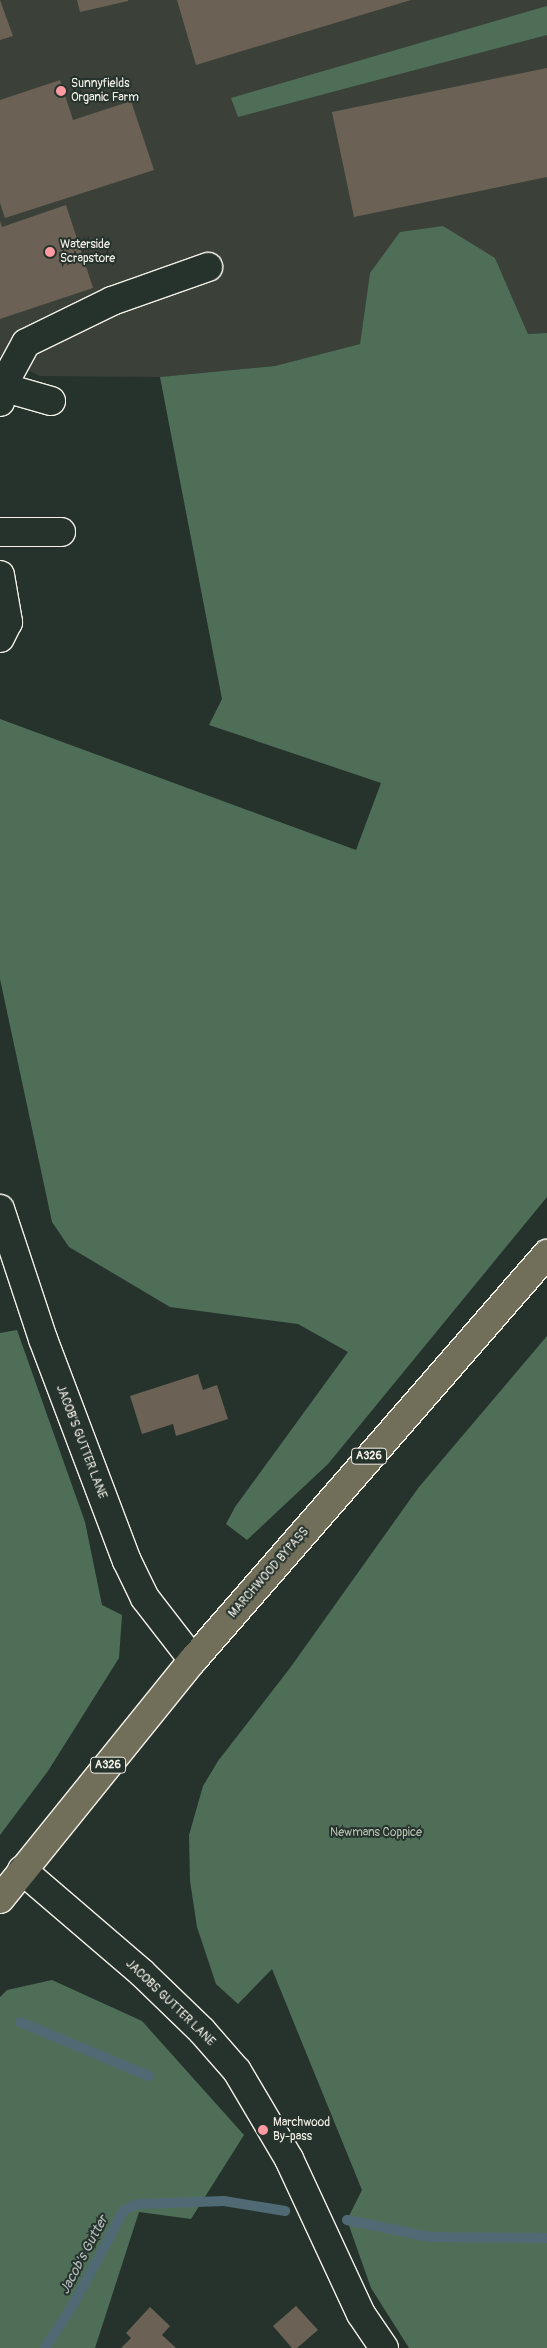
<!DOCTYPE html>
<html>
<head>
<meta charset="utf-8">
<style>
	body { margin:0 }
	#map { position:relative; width:547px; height:2348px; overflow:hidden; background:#26332d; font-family:Pangolin,sans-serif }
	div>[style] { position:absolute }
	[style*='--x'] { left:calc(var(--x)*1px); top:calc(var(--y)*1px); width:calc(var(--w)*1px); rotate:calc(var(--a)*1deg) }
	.built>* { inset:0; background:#3b4139 }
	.green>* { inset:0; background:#4f6e58 }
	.stream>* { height:10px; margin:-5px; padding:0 5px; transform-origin:5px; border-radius:5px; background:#506a75 }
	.building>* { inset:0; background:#6b6255 }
	.roads { filter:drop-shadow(1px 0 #f4f1e8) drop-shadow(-1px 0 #f4f1e8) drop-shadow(0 1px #f4f1e8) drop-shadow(0 -1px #f4f1e8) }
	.minor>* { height:28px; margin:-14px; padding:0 14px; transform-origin:14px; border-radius:14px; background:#26332d }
	.major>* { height:28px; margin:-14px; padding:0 14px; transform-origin:14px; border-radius:14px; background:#716e59 }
	.dots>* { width:14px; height:14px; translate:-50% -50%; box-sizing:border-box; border:2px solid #26332d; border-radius:50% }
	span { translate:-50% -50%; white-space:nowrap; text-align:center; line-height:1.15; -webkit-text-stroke:4px #26332d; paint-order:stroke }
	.shield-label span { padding:1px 4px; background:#26332d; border:1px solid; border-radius:4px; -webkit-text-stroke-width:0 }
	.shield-label { font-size:11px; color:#f4f1e8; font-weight:700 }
	.poi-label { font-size:12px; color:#f4f1e8 }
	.left { translate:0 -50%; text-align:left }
	.street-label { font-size:12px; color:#f4f1e8 }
	.park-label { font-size:12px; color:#b2bdae }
	.water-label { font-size:14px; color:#b2bbba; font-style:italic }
</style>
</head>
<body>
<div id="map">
	<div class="built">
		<div style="clip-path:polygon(0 0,547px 0,547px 333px,528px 334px,495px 258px,370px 273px,360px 344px,275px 366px,160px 377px,40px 376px,0 356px)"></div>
	</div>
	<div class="green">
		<div style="clip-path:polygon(547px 6px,547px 35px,238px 117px,231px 98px)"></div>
		<div style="clip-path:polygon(443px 226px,495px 258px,528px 334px,547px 333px,547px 1197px,328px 1464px,247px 1540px,226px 1524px,235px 1507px,348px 1352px,298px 1324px,170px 1307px,69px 1247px,52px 1222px,0 979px,0 719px,356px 850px,381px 783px,209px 725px,222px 699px,160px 377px,275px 366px,360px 344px,370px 273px,400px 232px)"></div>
		<div style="clip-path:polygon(17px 1330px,85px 1522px,102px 1605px,122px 1615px,119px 1658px,48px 1771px,0 1835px,0 1333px)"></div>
		<div style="clip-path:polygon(547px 1336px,547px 2348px,409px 2348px,371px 2288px,347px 2220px,362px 2190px,272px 1969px,238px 2004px,216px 1984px,197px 1927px,190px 1881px,189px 1835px,203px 1786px,218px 1761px,290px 1668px,419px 1487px)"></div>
		<div style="clip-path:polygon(52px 1980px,142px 2021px,244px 2135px,191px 2219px,139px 2212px,95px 2348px,0 2348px,0 1997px,7px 1990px)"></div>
	</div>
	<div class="stream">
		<div style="--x:20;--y:2022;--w:140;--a:22.7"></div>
		<div style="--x:347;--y:2220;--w:85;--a:11.6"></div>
		<div style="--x:430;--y:2237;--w:117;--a:0.5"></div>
		<div style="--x:45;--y:2348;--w:51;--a:-56.9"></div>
		<div style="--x:73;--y:2305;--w:108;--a:-61.8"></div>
		<div style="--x:124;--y:2210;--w:15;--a:-23"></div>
		<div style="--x:138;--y:2204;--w:86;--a:-2"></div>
		<div style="--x:224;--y:2201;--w:62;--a:9.3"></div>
	</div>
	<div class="building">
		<div style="clip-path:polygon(0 0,13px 36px,0 40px)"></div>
		<div style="clip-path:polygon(77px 0,128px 0,128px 1px,80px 12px)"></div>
		<div style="clip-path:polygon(177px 0,411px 0,196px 65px)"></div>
		<div style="clip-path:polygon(547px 68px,547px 177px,354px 217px,332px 112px)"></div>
		<div style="clip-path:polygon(60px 80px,73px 120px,131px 101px,154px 170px,5px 218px,0 203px,0 100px)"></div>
		<div style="clip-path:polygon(66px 205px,93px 288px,0 319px,0 221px,2px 227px)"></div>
		<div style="clip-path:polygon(198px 1374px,203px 1390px,217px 1385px,228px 1419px,176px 1436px,173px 1424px,142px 1434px,130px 1396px)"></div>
		<div style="clip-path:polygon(296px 2306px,318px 2330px,297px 2348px,292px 2348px,273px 2326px)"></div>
		<div style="clip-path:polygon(150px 2307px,170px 2326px,162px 2335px,176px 2348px,121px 2348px,131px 2338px,126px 2333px)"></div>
	</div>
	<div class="roads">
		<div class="minor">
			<div style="--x:2;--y:387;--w:51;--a:15.9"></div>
			<div style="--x:0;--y:402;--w:15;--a:-82"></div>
			<div style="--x:2;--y:387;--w:50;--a:-61.4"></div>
			<div style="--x:26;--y:343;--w:96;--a:-26"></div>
			<div style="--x:112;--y:301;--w:102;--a:-19.5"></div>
			<div style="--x:0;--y:532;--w:61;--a:0"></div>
			<div style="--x:0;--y:575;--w:48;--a:80.3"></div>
			<div style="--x:8;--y:622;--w:18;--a:117"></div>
			<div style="--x:0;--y:1209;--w:137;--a:71.7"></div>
			<div style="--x:43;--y:1339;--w:237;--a:69.3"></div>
			<div style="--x:127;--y:1561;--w:41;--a:64.1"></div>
			<div style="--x:145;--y:1598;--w:78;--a:52.3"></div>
			<div style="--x:22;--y:1870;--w:158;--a:40.6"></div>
			<div style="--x:142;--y:1973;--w:83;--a:44"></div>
			<div style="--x:202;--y:2031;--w:53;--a:48.8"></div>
			<div style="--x:237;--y:2071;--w:102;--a:59.4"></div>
			<div style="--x:289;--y:2159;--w:171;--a:65.1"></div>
			<div style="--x:361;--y:2314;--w:41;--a:55.9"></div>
		</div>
		<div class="major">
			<div style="--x:0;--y:1899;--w:307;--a:-51.1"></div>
			<div style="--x:193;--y:1660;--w:539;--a:-48.91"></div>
		</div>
	</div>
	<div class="dots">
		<div style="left:61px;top:91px;background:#ff9aa2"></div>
		<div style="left:50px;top:252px;background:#ff9aa2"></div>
		<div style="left:263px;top:2130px;background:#ff9aa2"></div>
	</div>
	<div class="shield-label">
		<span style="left:369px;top:1456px">A326</span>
		<span style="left:108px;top:1765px">A326</span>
	</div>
	<div class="poi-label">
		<span class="left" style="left:71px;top:91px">Sunnyfields<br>Organic Farm</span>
		<span class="left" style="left:60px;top:252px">Waterside<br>Scrapstore</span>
		<span class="left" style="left:273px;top:2130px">Marchwood<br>By-pass</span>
	</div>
	<div class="street-label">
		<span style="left:81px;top:1442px;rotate:69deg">JACOB'S GUTTER LANE</span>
		<span style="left:269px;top:1573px;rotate:-49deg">MARCHWOOD BYPASS</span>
		<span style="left:170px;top:2003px;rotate:44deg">JACOBS GUTTER LANE</span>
	</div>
	<div class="park-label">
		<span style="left:376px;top:1833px">Newmans Coppice</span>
	</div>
	<div class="water-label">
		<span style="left:84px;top:2255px;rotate:-62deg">Jacob's Gutter</span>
	</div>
</div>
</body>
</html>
